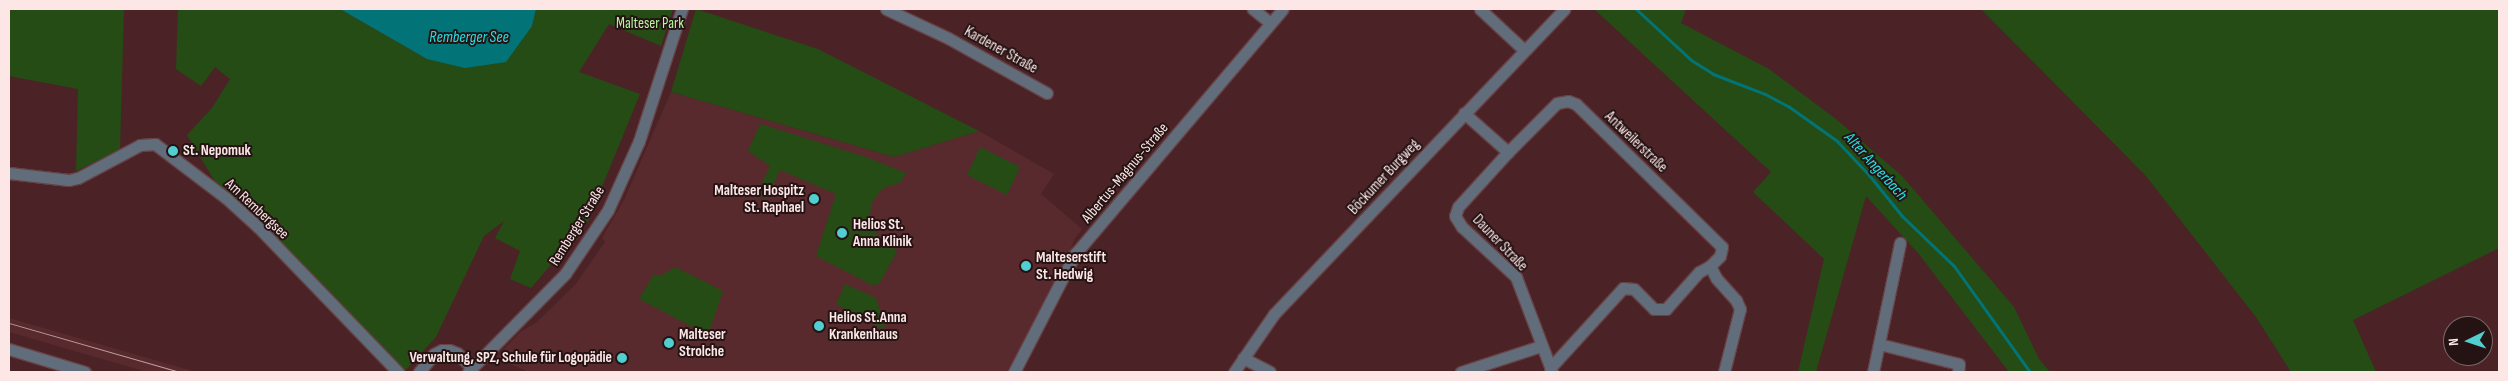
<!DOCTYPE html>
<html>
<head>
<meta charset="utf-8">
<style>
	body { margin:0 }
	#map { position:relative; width:2508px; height:381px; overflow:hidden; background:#4b2326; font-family:"Sofia Sans Condensed",sans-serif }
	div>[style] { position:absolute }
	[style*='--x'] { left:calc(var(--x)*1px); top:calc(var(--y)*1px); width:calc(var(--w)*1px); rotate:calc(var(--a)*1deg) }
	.built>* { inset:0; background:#592a2d }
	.green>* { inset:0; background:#254c14 }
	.water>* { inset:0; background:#027477 }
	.stream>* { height:3px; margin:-1.5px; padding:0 1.5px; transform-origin:1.5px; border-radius:1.5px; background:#027477 }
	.roads { filter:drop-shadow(1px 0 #674245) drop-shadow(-1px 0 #674245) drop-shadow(0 1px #674245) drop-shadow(0 -1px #674245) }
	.minor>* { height:11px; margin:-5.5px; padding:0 5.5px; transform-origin:5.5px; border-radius:5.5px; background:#626d7c }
	.tram>* { height:1px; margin:-0.5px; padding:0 0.5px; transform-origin:0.5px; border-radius:0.5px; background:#bea1a2 }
	.dots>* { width:14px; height:14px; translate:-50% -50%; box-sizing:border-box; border:2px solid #251314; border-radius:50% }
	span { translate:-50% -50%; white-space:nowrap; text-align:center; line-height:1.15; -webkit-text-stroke:4px #251314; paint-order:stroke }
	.park-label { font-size:15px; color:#b4f79c }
	.street-label { font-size:15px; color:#fce6e6 }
	.poi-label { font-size:15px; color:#fce6e6; font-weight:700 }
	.left { translate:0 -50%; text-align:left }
	.right { translate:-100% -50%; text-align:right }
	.water-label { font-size:16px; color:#20e2e7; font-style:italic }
	.frame { position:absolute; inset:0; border:10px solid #fce6e6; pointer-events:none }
	.north { position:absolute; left:2443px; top:316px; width:50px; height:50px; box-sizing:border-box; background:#251314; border:1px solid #7b6768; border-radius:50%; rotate:266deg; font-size:14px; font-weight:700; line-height:20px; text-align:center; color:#fce6e6 }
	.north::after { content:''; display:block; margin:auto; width:18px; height:22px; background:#52cdd0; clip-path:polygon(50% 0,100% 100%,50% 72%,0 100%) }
</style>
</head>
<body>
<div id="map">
	<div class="built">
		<div style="clip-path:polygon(671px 92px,894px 157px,979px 131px,1054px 174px,1041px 194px,1082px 229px,1075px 238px,1066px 261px,1007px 372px,529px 372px,496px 358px,520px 332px,537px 322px,575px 285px,605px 242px,602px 238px,625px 198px)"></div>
		<div style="clip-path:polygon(9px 318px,196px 372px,147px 372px,9px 332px)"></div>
	</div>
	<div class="green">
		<div style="clip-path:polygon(9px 9px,124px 9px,120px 150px,76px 171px,78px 89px,9px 76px)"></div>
		<div style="clip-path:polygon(178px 9px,340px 9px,427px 59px,532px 26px,536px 9px,673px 9px,661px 46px,609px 24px,579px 72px,640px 94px,588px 221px,531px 288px,510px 279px,520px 251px,495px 238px,504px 221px,484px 236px,436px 337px,404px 372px,220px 190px,187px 135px,212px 108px,230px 79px,215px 67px,201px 86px,176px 69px)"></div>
		<div style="clip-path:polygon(696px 9px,818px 49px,979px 131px,894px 157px,671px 92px)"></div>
		<div style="clip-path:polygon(1594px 9px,1686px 9px,1681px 23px,1769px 69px,1836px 119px,1902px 176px,2014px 307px,2039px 359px,2050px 372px,2009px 372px,1918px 253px,1866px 196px,1816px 372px,1798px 372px,1824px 259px,1753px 192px,1771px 172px)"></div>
		<div style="clip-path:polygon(1981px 9px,2499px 9px,2499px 248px,2353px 320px,2376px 372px,2291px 372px,2256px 317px,2146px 176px)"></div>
		<div style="clip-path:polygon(760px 124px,866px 157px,906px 173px,900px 183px,883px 188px,872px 202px,869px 220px,878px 236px,897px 252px,879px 284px,872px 285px,816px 256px,836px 194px,780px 170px,766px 199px,757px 194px,770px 166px,748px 151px)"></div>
		<div style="clip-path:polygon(980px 147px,1020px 167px,1007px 195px,967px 175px)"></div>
		<div style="clip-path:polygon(675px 267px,723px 291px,708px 335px,639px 299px,654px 274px,660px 276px)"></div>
		<div style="clip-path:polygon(845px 284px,876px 298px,885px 327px,883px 329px,836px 304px)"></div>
	</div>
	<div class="water">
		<div style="clip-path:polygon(340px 9px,536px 9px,532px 26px,506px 62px,465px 68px,427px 59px)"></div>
	</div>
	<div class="stream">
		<div style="--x:1636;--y:9;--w:75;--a:42.8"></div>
		<div style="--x:1691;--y:60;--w:26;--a:32"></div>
		<div style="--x:1713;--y:74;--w:56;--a:21"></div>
		<div style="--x:1765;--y:94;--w:26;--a:28"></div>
		<div style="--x:1788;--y:106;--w:60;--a:35.5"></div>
		<div style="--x:1837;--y:141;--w:47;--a:46.7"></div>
		<div style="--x:1869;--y:175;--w:53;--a:51.2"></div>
		<div style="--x:1902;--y:216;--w:72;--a:43.9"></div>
		<div style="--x:1954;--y:266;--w:130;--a:54.4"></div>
	</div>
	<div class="roads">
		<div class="minor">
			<div style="--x:886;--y:9;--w:68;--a:25.1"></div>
			<div style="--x:948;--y:38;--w:113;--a:29.1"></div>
			<div style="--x:1253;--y:9;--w:22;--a:39"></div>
			<div style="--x:1480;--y:9;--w:59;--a:42.9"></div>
			<div style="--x:1464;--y:113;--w:59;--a:41.6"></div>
			<div style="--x:1508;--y:152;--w:74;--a:132.3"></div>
			<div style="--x:1458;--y:207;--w:9;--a:108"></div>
			<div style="--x:1455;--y:216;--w:13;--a:58"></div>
			<div style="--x:1462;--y:227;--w:74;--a:42.8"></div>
			<div style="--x:1516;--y:277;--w:102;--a:69.2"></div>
			<div style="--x:1508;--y:152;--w:69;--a:-45"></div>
			<div style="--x:1557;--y:103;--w:11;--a:-10"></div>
			<div style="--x:1568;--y:101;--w:9;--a:21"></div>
			<div style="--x:1576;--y:104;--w:204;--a:44.4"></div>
			<div style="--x:1722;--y:247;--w:9;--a:103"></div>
			<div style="--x:1720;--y:256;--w:14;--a:135"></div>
			<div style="--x:1710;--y:266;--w:13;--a:63"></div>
			<div style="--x:1716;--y:278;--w:30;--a:48"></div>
			<div style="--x:1736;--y:300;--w:10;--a:66"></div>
			<div style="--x:1740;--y:309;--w:65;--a:104.3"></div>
			<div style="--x:9;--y:173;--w:60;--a:6.7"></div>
			<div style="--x:69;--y:180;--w:9;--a:-13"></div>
			<div style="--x:78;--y:178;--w:70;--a:-28"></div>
			<div style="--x:140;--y:145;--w:15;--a:-4"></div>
			<div style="--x:155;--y:144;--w:89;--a:37.3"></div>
			<div style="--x:226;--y:198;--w:43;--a:42.2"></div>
			<div style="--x:258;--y:227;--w:202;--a:46"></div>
			<div style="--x:1879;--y:344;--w:82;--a:14"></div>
			<div style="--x:1959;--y:364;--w:8;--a:97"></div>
			<div style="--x:9;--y:349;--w:79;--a:16.8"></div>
			<div style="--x:1243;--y:358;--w:30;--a:27"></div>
			<div style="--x:1550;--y:368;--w:108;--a:-47.6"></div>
			<div style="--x:1623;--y:288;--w:11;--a:5"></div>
			<div style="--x:1634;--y:289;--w:28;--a:45"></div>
			<div style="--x:1654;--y:309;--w:12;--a:0"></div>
			<div style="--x:1666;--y:309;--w:50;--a:-48.3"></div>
			<div style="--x:1699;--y:272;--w:13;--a:-29"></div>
			<div style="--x:419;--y:372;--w:23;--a:-50"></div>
			<div style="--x:434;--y:354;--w:9;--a:-27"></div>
			<div style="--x:442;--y:350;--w:7;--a:0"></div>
			<div style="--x:449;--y:350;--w:9;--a:21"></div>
			<div style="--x:457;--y:353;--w:21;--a:45"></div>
			<div style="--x:468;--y:372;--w:138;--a:-45.3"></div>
			<div style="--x:565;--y:274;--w:77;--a:-56.1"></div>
			<div style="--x:608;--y:210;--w:76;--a:-65.8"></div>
			<div style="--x:639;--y:141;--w:139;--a:-72"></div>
			<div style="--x:1014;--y:372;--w:133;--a:-62.7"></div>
			<div style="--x:1075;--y:254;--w:321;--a:-49.7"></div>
			<div style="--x:1234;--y:372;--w:70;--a:-55.4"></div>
			<div style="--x:1274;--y:314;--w:421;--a:-46.4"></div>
			<div style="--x:1461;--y:372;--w:84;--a:-18"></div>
			<div style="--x:1873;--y:372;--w:132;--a:-78.2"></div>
		</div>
	</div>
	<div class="tram">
		<div style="--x:9;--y:323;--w:178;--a:16"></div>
	</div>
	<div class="dots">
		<div style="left:173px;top:151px;background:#52cdd0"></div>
		<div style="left:814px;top:199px;background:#52cdd0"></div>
		<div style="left:842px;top:233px;background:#52cdd0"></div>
		<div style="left:1026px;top:266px;background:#52cdd0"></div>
		<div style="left:819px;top:326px;background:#52cdd0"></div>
		<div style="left:669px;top:343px;background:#52cdd0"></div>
		<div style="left:622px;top:358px;background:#52cdd0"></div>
	</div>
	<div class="park-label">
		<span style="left:650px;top:24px">Malteser Park</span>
	</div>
	<div class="street-label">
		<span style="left:1001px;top:50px;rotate:29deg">Kardener Straße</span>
		<span style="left:1636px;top:142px;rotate:44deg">Antweilerstraße</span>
		<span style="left:1125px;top:173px;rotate:-50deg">Albertus-Magnus-Straße</span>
		<span style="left:1384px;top:177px;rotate:-47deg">Böckumer Burgweg</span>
		<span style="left:257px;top:209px;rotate:43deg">Am Rembergsee</span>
		<span style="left:577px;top:226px;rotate:-58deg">Remberger Straße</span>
		<span style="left:1500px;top:243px;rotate:46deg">Dauner Straße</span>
	</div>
	<div class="poi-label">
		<span class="left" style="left:183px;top:151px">St. Nepomuk</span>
		<span class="right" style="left:804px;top:199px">Malteser Hospitz<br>St. Raphael</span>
		<span class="left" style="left:853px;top:233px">Helios St.<br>Anna Klinik</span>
		<span class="left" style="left:1036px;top:266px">Malteserstift<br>St. Hedwig</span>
		<span class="left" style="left:829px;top:326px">Helios St.Anna<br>Krankenhaus</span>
		<span class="left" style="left:679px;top:343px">Malteser<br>Strolche</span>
		<span class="right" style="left:612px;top:358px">Verwaltung, SPZ, Schule für Logopädie</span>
	</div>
	<div class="water-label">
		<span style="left:469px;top:38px">Remberger See</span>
		<span style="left:1875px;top:167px;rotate:48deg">Alter Angerbach</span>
	</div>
	<div class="frame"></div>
	<div class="north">N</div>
</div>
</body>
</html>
